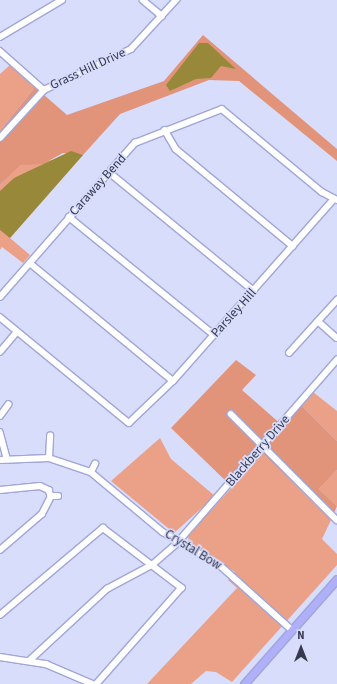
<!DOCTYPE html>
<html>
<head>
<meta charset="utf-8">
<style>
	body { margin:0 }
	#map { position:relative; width:337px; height:684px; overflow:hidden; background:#d8ddfc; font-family:"Source Sans 3",sans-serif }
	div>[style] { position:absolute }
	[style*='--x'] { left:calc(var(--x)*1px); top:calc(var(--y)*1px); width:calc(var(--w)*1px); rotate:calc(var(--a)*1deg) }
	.green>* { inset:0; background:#eba088 }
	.forest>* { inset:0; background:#e1947a }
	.water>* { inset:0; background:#98893a }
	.roads { filter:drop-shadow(1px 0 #a0a6d8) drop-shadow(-1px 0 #a0a6d8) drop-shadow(0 1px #a0a6d8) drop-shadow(0 -1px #a0a6d8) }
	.minor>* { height:5.5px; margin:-2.75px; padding:0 2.75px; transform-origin:2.75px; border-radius:2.75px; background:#fff }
	.major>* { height:7px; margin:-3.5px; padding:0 3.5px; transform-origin:3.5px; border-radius:3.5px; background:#afb0f9 }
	span { translate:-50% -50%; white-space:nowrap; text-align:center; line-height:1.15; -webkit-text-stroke:3.5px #d8ddfc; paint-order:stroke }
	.street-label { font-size:13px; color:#36384d }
	.north { position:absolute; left:281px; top:628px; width:40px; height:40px; -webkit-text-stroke:3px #d8ddfc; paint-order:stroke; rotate:0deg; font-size:11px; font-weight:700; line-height:16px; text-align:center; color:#36384d }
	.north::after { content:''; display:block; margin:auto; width:14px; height:18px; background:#36384d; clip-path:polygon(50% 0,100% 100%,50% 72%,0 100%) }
</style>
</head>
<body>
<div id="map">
	<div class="green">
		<div style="clip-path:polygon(10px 65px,35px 87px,0 131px,0 74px)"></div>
		<div style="clip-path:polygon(83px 155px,10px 238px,30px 255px,23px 263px,2px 247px,0 250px,0 185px,21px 165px)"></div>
		<div style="clip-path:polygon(313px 392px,337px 411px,337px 441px,301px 405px)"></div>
		<div style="clip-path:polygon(160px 438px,171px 459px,215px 496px,174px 533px,111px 481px)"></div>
		<div style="clip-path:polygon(263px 454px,331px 520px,322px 539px,337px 554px,337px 565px,232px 682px,216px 672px,206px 671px,191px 684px,147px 684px,237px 588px,228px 580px,235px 572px,189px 542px,188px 535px)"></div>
		<div style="clip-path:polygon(337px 470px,337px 506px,319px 489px)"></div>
	</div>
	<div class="forest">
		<div style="clip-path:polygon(203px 35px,337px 149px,337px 161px,239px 81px,209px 80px,120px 114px,83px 155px,63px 153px,43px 164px,21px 165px,0 185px,0 131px,35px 87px,67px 115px,164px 81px)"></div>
		<div style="clip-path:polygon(236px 360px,256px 375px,242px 390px,283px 426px,301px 405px,337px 441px,337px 470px,319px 489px,337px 506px,331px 520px,263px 454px,231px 486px,171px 428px)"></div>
	</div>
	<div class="water">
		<div style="clip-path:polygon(199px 43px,208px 43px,236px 69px,221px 66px,211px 78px,196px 79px,170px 91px,166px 85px)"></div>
		<div style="clip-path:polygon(71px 151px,83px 155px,10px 238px,0 230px,0 191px,14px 178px)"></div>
	</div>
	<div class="roads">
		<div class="minor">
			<div style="--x:143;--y:0;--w:25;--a:40"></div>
			<div style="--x:0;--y:37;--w:72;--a:-30.8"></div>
			<div style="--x:0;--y:51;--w:59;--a:41.6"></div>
			<div style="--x:165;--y:130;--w:22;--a:60"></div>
			<div style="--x:176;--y:149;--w:152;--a:39.7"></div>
			<div style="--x:0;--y:138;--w:65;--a:-47.5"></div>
			<div style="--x:44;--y:90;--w:96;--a:-25.2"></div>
			<div style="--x:131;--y:49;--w:67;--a:-47.4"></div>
			<div style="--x:110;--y:173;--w:186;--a:39.3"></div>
			<div style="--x:69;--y:217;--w:187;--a:39.1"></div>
			<div style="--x:30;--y:263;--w:185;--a:39.5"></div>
			<div style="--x:0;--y:297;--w:205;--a:-48.8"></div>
			<div style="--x:135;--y:143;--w:93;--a:-21.3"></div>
			<div style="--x:222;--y:109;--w:130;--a:39.7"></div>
			<div style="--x:322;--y:192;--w:17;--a:28"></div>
			<div style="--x:0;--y:317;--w:167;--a:39.4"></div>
			<div style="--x:129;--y:423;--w:61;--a:-43.7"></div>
			<div style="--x:173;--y:381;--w:243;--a:-48.5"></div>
			<div style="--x:318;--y:321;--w:25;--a:42"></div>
			<div style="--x:0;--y:352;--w:26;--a:-50"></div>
			<div style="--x:289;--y:353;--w:72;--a:-47.8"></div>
			<div style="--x:231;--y:414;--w:150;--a:45"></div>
			<div style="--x:0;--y:416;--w:14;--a:-54"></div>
			<div style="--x:0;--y:432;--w:28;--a:75"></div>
			<div style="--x:49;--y:458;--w:22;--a:-87"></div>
			<div style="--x:0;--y:460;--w:49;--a:-2.3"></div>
			<div style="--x:49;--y:458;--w:44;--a:18.4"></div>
			<div style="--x:91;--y:472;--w:94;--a:39.8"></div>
			<div style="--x:163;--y:532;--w:67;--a:30.4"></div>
			<div style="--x:221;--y:566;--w:96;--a:42"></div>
			<div style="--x:91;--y:472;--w:9;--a:-63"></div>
			<div style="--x:0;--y:490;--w:40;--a:-5.7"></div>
			<div style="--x:40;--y:486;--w:10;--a:24"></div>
			<div style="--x:49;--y:490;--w:6;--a:72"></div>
			<div style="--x:51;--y:496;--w:7;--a:0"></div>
			<div style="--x:0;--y:550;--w:55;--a:-40.6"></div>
			<div style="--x:42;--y:514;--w:20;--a:-63"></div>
			<div style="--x:0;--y:615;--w:135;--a:-40.2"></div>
			<div style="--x:103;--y:528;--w:99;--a:37.2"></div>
			<div style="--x:182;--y:588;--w:128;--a:131.5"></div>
			<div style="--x:0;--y:657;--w:47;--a:8.7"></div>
			<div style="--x:46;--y:664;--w:51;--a:23.1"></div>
			<div style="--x:30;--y:660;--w:105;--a:-42.7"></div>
			<div style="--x:107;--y:589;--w:51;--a:-28.1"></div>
			<div style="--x:152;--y:565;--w:35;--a:-41"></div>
			<div style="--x:178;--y:542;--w:242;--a:-48.9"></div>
		</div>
		<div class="major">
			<div style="--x:244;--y:684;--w:140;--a:-48.5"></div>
		</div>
	</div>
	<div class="street-label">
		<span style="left:88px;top:69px;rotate:-25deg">Grass Hill Drive</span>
		<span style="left:98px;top:185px;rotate:-48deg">Caraway Bend</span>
		<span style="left:234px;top:313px;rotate:-48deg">Parsley Hill</span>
		<span style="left:258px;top:451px;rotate:-49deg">Blackberry Drive</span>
		<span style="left:193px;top:550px;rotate:32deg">Crystal Bow</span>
	</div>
	<div class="north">N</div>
</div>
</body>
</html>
